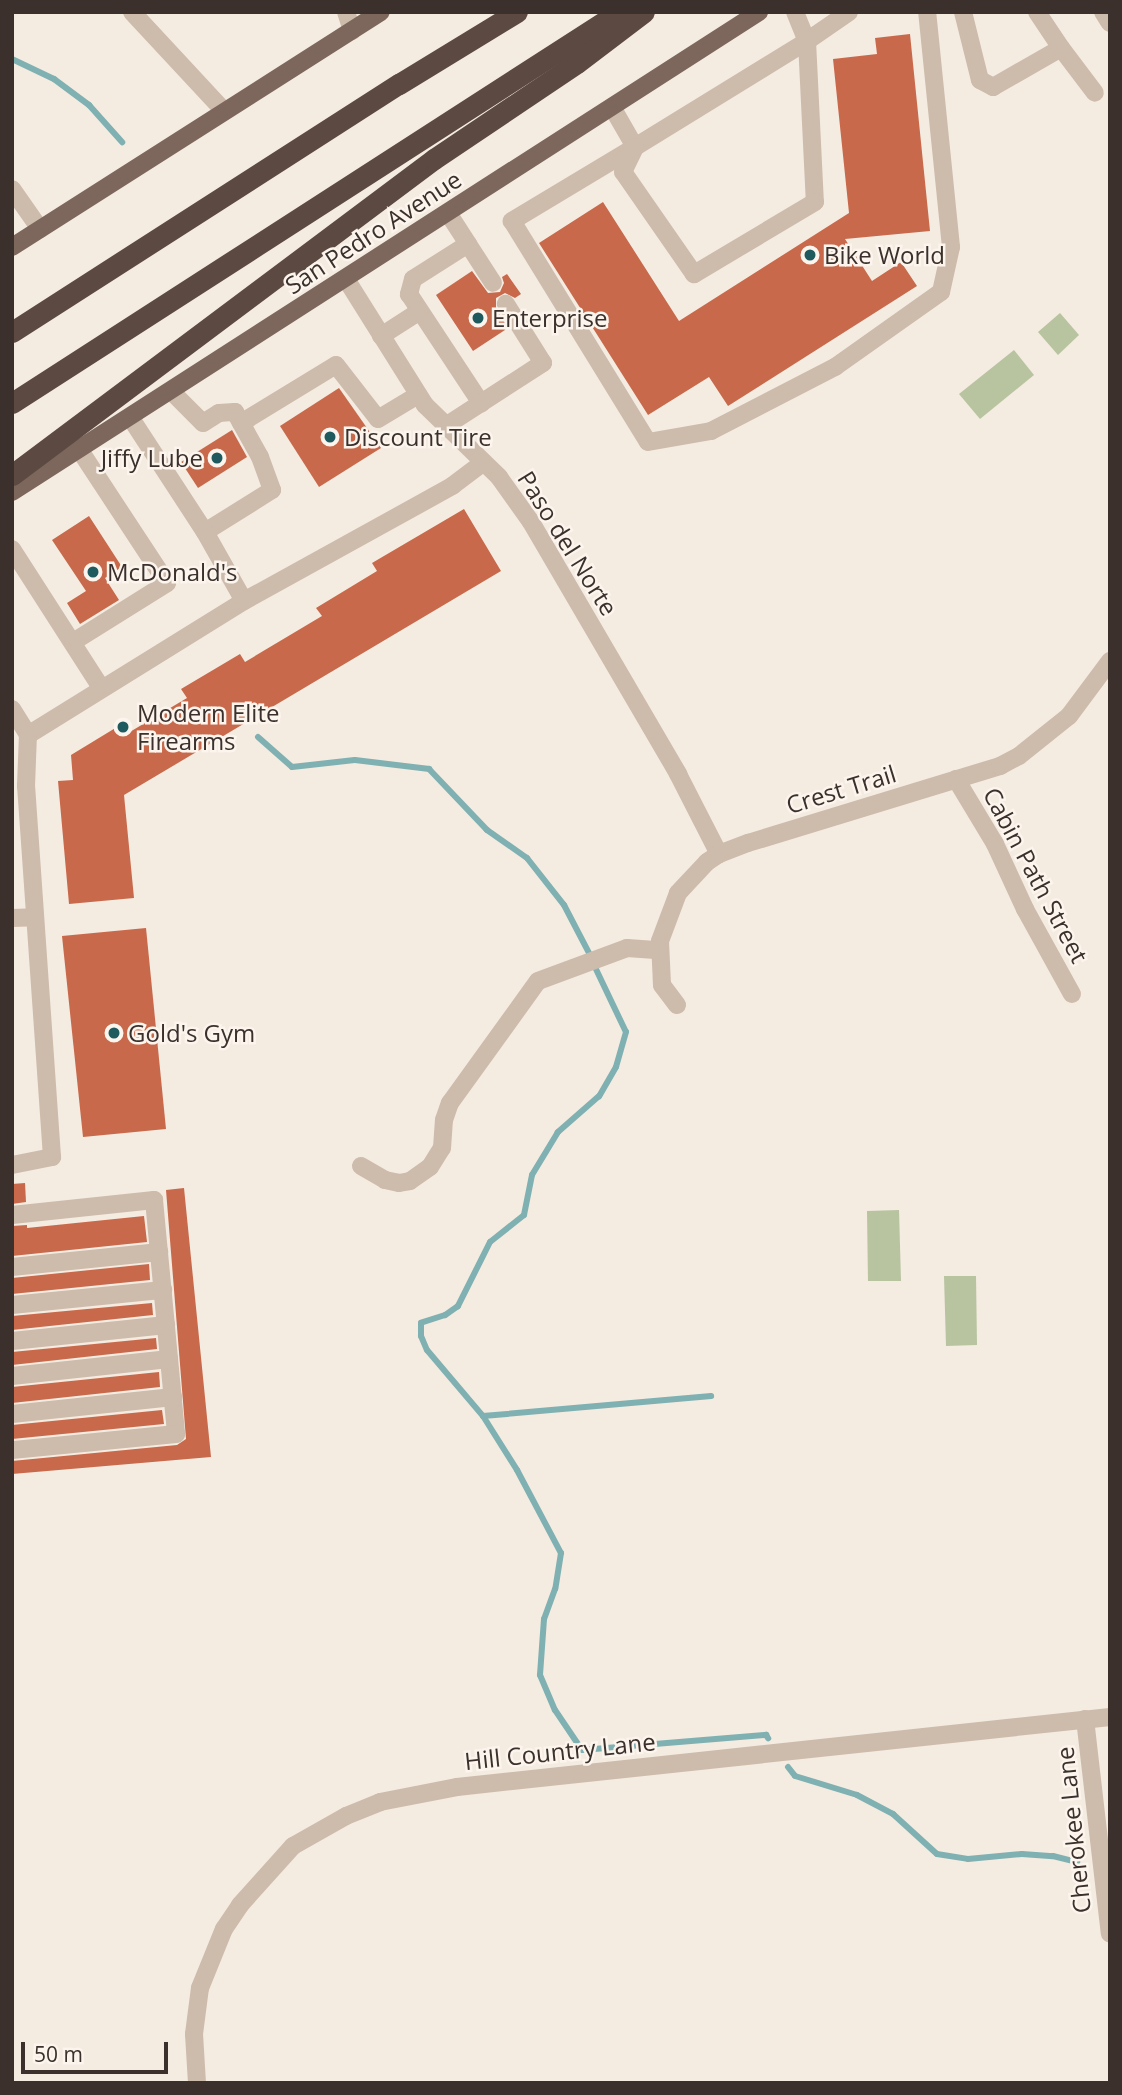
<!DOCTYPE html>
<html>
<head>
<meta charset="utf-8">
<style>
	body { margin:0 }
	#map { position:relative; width:1122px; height:2095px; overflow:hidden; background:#f4ebe1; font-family:"Open Sans",sans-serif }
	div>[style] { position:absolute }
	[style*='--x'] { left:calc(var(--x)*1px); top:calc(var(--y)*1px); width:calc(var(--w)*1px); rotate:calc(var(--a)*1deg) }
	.green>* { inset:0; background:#b8c4a0 }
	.stream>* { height:6px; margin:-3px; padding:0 3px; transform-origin:3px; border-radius:3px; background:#7fb0b2 }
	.building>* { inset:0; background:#c8694b }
	.minor>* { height:18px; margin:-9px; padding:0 9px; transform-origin:9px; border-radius:9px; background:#cdbbac }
	.major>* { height:18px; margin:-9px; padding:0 9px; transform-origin:9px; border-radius:9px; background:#7d675c }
	.highway>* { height:21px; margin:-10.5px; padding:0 10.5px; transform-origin:10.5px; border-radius:10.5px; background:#5c4a42 }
	.dots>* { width:19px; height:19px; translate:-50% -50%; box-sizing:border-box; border:4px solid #fbf5ee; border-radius:50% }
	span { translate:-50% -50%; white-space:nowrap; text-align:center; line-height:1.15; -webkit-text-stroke:5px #fbf5ee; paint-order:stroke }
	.street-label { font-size:24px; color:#3b302b }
	.poi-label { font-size:24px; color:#3b302b }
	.left { translate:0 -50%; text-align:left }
	.right { translate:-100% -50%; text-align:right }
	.frame { position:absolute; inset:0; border:14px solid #3b302b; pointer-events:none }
	.scale { position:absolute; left:21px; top:2042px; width:147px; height:32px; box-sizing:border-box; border:4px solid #3b302b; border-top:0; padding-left:9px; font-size:21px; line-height:24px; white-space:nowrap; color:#3b302b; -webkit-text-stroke:5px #fbf5ee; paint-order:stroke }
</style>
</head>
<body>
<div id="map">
	<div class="green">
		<div style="clip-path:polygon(1060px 313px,1079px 335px,1058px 355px,1038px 332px)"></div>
		<div style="clip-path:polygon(1014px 350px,1034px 375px,980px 419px,959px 394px)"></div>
		<div style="clip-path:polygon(899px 1210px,901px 1281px,868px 1281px,867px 1211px)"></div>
		<div style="clip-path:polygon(944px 1276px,976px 1276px,977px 1345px,946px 1346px)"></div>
	</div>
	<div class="stream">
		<div style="--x:12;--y:59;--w:47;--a:25.5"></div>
		<div style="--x:54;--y:79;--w:44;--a:36.6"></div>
		<div style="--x:89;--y:105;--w:50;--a:48.3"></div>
		<div style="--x:258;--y:737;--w:45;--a:41.4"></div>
		<div style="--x:292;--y:767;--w:63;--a:-6.3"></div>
		<div style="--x:355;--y:760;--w:75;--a:6.9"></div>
		<div style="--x:429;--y:769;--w:84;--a:46.4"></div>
		<div style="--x:487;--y:830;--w:49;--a:35"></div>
		<div style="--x:527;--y:858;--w:60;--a:51.8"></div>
		<div style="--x:564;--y:905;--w:56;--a:62.5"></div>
		<div style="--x:594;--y:965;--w:74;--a:64.5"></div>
		<div style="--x:626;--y:1032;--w:36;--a:106"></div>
		<div style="--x:616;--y:1067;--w:34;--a:120"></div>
		<div style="--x:599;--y:1096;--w:55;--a:138.7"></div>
		<div style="--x:558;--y:1132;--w:50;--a:121.2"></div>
		<div style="--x:532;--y:1175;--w:41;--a:101.3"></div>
		<div style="--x:524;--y:1215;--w:43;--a:141.5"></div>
		<div style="--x:490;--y:1242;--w:72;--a:116.6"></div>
		<div style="--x:458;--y:1306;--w:16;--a:145"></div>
		<div style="--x:445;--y:1315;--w:25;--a:162"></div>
		<div style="--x:421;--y:1323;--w:13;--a:90"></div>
		<div style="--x:421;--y:1336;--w:15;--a:67"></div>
		<div style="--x:427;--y:1350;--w:87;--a:49.7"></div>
		<div style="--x:483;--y:1416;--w:64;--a:57.8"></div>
		<div style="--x:517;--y:1470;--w:94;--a:62.1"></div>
		<div style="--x:561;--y:1553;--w:36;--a:99"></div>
		<div style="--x:555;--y:1589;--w:32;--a:110"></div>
		<div style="--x:544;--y:1619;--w:56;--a:94.1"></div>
		<div style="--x:540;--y:1675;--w:38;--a:67"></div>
		<div style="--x:555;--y:1710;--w:48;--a:56"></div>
		<div style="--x:582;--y:1750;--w:185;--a:-4.7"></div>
		<div style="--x:766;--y:1735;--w:4;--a:56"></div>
		<div style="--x:483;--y:1416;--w:229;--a:-5"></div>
		<div style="--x:788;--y:1767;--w:11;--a:52"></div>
		<div style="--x:795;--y:1776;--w:65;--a:17"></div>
		<div style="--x:857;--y:1795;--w:41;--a:27.8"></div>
		<div style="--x:893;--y:1814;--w:59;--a:42.3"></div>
		<div style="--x:937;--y:1854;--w:31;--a:9"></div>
		<div style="--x:968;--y:1859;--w:54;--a:-5.3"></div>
		<div style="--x:1022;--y:1854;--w:31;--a:4"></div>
		<div style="--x:1053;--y:1856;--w:25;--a:14"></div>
	</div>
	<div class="building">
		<div style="clip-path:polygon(910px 34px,930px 231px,845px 239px,872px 281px,901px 262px,917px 286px,728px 406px,709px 377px,648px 415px,539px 243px,603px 202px,679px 321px,849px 213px,833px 59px,877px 54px,875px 38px)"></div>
		<div style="clip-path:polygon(472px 271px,488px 293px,500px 292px,504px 283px,502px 277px,507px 274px,521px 294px,515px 298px,505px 293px,496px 298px,496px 309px,508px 328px,473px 351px,436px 295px)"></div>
		<div style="clip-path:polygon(339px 388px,381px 448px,319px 487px,280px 426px)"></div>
		<div style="clip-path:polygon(232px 430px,247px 457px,198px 488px,181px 462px)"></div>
		<div style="clip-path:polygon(464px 509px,501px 571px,124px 795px,134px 898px,69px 904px,58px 781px,73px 780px,71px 755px,117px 727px,123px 736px,187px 698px,181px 689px,240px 654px,245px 662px,322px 616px,316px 608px,377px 571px,372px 563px)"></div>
		<div style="clip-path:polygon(89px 516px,122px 567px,105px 578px,119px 600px,80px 624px,67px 603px,86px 591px,52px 540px)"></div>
		<div style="clip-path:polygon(146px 928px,166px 1129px,83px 1137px,62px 936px)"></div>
		<div style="clip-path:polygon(25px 1183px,26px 1202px,12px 1204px,12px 1184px)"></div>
		<div style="clip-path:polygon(184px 1188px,211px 1457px,12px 1474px,12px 1461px,177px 1445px,186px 1439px,166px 1190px)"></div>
		<div style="clip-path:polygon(144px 1216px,147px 1242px,12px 1256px,12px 1226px,27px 1225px,27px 1228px)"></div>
		<div style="clip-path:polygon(149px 1264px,150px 1280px,12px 1294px,12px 1278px)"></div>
		<div style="clip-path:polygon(152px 1303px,153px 1315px,12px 1330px,12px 1316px)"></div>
		<div style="clip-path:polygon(156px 1338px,157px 1349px,12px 1365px,12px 1352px)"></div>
		<div style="clip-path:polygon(159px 1372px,160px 1387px,12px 1403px,12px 1387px)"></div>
		<div style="clip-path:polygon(162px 1410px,164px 1424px,12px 1439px,12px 1425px)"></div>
	</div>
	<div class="minor">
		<div style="--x:132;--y:12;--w:135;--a:47.1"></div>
		<div style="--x:346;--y:12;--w:20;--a:72"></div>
		<div style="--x:795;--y:12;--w:31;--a:68"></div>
		<div style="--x:807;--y:41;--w:161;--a:87.2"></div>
		<div style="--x:815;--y:202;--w:141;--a:149.2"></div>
		<div style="--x:694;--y:274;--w:124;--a:-124.8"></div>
		<div style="--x:623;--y:172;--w:28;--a:-64"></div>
		<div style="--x:635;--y:147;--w:202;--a:-31.6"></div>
		<div style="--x:807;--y:41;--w:51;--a:-34.6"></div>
		<div style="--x:963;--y:12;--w:70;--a:76"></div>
		<div style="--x:980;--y:80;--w:15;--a:28"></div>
		<div style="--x:993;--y:87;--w:78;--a:-29.8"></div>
		<div style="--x:1061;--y:48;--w:43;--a:-123.7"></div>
		<div style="--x:1103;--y:12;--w:13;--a:58"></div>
		<div style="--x:1061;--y:48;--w:56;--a:52.9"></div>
		<div style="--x:612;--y:107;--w:46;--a:60.1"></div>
		<div style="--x:635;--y:147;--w:144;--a:149"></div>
		<div style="--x:512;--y:221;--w:259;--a:58.4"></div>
		<div style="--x:648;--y:442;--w:64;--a:-9.9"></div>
		<div style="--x:711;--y:431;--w:140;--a:-27.3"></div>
		<div style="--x:835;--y:367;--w:130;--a:-35.3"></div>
		<div style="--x:941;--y:292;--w:46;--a:-77.5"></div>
		<div style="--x:951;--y:247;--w:236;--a:-95.8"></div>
		<div style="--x:12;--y:189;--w:49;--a:55"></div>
		<div style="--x:448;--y:213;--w:37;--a:57"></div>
		<div style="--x:468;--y:244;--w:65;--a:147.5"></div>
		<div style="--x:413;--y:279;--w:16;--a:105"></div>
		<div style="--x:409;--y:294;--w:131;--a:56.6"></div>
		<div style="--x:468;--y:244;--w:46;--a:57.3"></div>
		<div style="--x:346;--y:279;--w:149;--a:57.9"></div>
		<div style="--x:425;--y:405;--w:103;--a:44.2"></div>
		<div style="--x:499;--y:477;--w:55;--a:54.6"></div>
		<div style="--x:531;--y:522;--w:292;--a:59.7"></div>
		<div style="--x:678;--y:774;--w:90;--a:62.9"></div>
		<div style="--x:381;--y:336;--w:46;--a:-32.7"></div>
		<div style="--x:171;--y:391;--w:45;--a:45"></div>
		<div style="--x:203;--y:423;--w:19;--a:-32"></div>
		<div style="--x:219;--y:413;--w:16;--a:-4"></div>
		<div style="--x:235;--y:412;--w:51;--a:60.9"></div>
		<div style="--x:260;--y:457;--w:35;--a:70"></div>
		<div style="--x:272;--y:490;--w:79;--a:147.9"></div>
		<div style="--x:130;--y:417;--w:137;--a:56.9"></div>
		<div style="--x:205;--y:532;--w:79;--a:60.5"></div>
		<div style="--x:241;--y:423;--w:111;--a:-31.4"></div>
		<div style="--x:336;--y:365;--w:68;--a:52.1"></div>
		<div style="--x:378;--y:419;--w:47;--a:-31"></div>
		<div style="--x:444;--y:427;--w:118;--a:-32.9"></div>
		<div style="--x:543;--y:363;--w:70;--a:-122.1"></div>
		<div style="--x:12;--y:549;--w:166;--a:57.3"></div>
		<div style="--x:73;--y:642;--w:111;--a:-32.1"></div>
		<div style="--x:167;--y:583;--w:160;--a:-123.3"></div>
		<div style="--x:12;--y:709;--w:31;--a:58"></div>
		<div style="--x:28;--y:735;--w:254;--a:-31.8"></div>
		<div style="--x:244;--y:601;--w:238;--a:-28.9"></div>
		<div style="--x:452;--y:486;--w:39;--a:-37"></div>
		<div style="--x:956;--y:779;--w:76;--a:59"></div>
		<div style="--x:995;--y:844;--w:72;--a:65.2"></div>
		<div style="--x:1025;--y:909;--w:97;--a:61.1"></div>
		<div style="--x:12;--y:918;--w:23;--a:-2"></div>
		<div style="--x:677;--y:1005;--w:25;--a:-127"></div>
		<div style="--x:662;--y:985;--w:44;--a:-92.6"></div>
		<div style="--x:660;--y:941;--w:51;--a:-69.4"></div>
		<div style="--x:678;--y:893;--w:42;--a:-46.9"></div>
		<div style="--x:707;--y:862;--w:14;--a:-34"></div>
		<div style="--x:719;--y:854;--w:31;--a:-21"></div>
		<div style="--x:748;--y:843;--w:264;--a:-17"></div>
		<div style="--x:1000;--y:766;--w:21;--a:-28"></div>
		<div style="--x:1019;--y:756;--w:64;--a:-38.7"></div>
		<div style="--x:1069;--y:716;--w:69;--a:-53.3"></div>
		<div style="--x:12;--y:1165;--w:41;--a:-11.3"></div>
		<div style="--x:52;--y:1157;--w:372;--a:-94"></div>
		<div style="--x:26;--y:786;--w:51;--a:-87.8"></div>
		<div style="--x:361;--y:1166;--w:28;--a:30"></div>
		<div style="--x:385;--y:1180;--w:14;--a:12"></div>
		<div style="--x:399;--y:1183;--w:11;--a:-10"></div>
		<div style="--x:410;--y:1181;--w:24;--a:-35"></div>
		<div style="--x:430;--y:1167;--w:22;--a:-58"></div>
		<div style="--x:442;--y:1148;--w:28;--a:-86"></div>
		<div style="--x:444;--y:1120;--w:18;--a:-71"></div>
		<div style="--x:450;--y:1103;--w:150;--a:-54.2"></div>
		<div style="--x:538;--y:981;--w:95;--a:-20.3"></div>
		<div style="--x:627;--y:948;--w:32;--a:4"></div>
		<div style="--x:12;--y:1215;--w:143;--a:-6"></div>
		<div style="--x:154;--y:1200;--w:235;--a:84.6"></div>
		<div style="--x:176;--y:1434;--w:165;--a:174.4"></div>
		<div style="--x:12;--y:1267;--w:148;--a:-5.8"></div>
		<div style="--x:12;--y:1305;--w:152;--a:-5.7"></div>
		<div style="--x:12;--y:1341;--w:155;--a:-5.9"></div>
		<div style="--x:12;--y:1376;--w:158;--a:-6.2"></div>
		<div style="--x:12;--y:1414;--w:162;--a:-6"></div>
		<div style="--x:1085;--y:1719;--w:216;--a:83.4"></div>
		<div style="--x:197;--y:2083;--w:49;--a:-93.5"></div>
		<div style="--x:194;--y:2034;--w:46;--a:-82.6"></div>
		<div style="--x:200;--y:1988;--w:64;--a:-67.9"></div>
		<div style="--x:224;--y:1929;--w:29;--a:-56"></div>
		<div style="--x:240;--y:1905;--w:79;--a:-48.1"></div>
		<div style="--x:293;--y:1846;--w:61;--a:-29.5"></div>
		<div style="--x:346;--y:1816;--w:37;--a:-22"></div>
		<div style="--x:380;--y:1802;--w:78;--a:-11"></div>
		<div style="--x:457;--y:1787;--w:657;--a:-6.12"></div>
	</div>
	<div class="major">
		<div style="--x:12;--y:247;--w:437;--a:-32.5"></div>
		<div style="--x:12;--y:492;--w:888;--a:-32.72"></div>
	</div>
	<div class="highway">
		<div style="--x:12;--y:332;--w:460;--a:-32.7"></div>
		<div style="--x:399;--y:84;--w:138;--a:-31.4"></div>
		<div style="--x:12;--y:403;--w:722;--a:-32.79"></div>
		<div style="--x:12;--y:475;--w:527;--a:-36.83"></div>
		<div style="--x:434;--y:159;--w:172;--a:-33.9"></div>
		<div style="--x:577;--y:63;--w:84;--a:-37.3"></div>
	</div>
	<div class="dots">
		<div style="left:810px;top:255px;background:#1f5a5e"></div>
		<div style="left:478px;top:318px;background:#1f5a5e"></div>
		<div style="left:330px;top:437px;background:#1f5a5e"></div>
		<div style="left:217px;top:458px;background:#1f5a5e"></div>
		<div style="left:93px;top:572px;background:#1f5a5e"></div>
		<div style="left:123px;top:727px;background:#1f5a5e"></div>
		<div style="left:114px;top:1033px;background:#1f5a5e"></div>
	</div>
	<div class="street-label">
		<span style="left:373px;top:232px;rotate:-33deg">San Pedro Avenue</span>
		<span style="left:568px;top:543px;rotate:58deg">Paso del Norte</span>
		<span style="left:841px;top:789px;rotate:-17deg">Crest Trail</span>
		<span style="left:1036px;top:875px;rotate:62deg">Cabin Path Street</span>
		<span style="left:560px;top:1751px;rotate:-6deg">Hill Country Lane</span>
		<span style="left:1073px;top:1830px;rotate:-96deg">Cherokee Lane</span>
	</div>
	<div class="poi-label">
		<span class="left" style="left:824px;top:255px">Bike World</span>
		<span class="left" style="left:492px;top:318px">Enterprise</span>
		<span class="left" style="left:344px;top:437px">Discount Tire</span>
		<span class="right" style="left:203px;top:458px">Jiffy Lube</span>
		<span class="left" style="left:107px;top:572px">McDonald's</span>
		<span class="left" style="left:137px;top:727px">Modern Elite<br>Firearms</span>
		<span class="left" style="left:128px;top:1033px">Gold's Gym</span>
	</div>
	<div class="frame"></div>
	<div class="scale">50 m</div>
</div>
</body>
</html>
